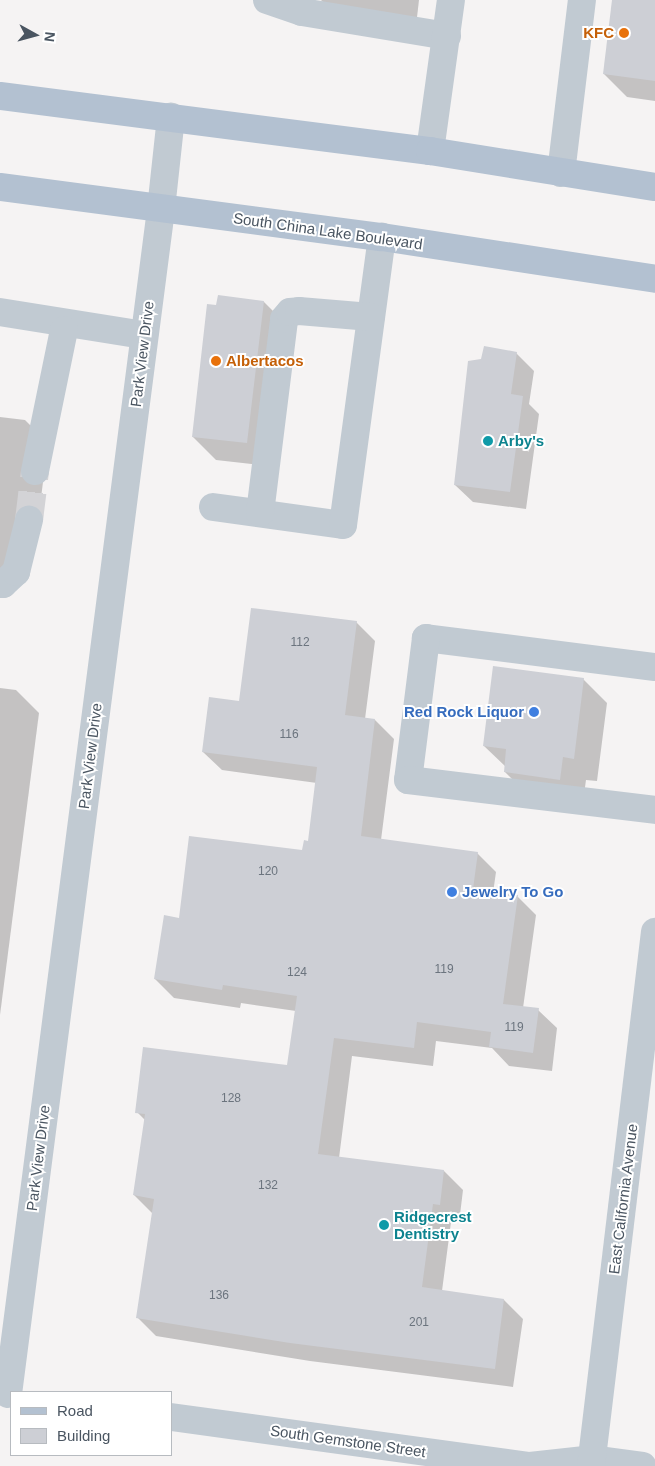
<!DOCTYPE html>
<html>
<head>
<meta charset="utf-8">
<style>
	body { margin:0 }
	#map { position:relative; width:655px; height:1466px; overflow:hidden; background:#f5f3f3; font-family:Helvetica,sans-serif }
	div>[style] { position:absolute }
	[style*='--x'] { left:calc(var(--x)*1px); top:calc(var(--y)*1px); width:calc(var(--w)*1px); rotate:calc(var(--a)*1deg) }
	.shadow>* { inset:0; background:#0003 }
	.building>* { inset:0; background:#cdcfd5 }
	.minor-tunnel>* { height:28px; margin-top:-14px; transform-origin:0; background:repeating-linear-gradient(90deg,#d3d3d6 0 28px,transparent 0 42px) }
	.minor>* { height:28px; margin:-14px; padding:0 14px; transform-origin:14px; border-radius:14px; background:#c1cad2 }
	.major>* { height:28px; margin:-14px; padding:0 14px; transform-origin:14px; border-radius:14px; background:#b3c1d1 }
	.dots>* { width:14px; height:14px; translate:-50% -50%; box-sizing:border-box; border:2px solid #fff; border-radius:50% }
	span { translate:-50% -50%; white-space:nowrap; text-align:center; line-height:1.15; -webkit-text-stroke:4px #fff; paint-order:stroke }
	.number-label { font-size:12px; color:#6b747e }
	.number-label span { -webkit-text-stroke-width:0 }
	.food-label { font-size:15px; color:#c56008; font-weight:700 }
	.right { translate:-100% -50%; text-align:right }
	.left { translate:0 -50%; text-align:left }
	.street-label { font-size:15px; color:#4a5561 }
	.culture-label { font-size:15px; color:#0d838f; font-weight:700 }
	.shop-label { font-size:15px; color:#366cbe; font-weight:700 }
	.legend { position:absolute; left:10px; top:1391px; width:162px; height:65px; box-sizing:border-box; background:#fff; border:1px solid #b7bbc0; margin:0; padding:6px 9px; list-style:none; font-size:15px; color:#4a5561 }
	.legend li { display:flex; align-items:center; gap:10px; height:25px }
	.legend b { width:25px; border:1px solid #b7bbc0 }
	.north { position:absolute; left:10px; top:10px; width:50px; height:50px; -webkit-text-stroke:4px #fff; paint-order:stroke; rotate:97deg; font-size:14px; font-weight:700; line-height:20px; text-align:center; color:#4a5561 }
	.north::after { content:''; display:block; margin:auto; width:18px; height:22px; background:#4a5561; clip-path:polygon(50% 0,100% 100%,50% 72%,0 100%) }
</style>
</head>
<body>
<div id="map">
	<div class="shadow">
		<div style="clip-path:polygon(321px 0,419px 0,416px 26px,336px 16px)"></div>
		<div style="clip-path:polygon(613px 0,655px 0,655px 101px,627px 97px,604px 74px)"></div>
		<div style="clip-path:polygon(264px 302px,287px 325px,270px 466px,216px 460px,193px 437px,217px 306px)"></div>
		<div style="clip-path:polygon(516px 353px,534px 371px,529px 404px,539px 414px,526px 509px,473px 502px,455px 485px)"></div>
		<div style="clip-path:polygon(0 417px,25px 420px,48px 443px,35px 545px,29px 571px,0 568px)"></div>
		<div style="clip-path:polygon(356px 622px,375px 641px,365px 719px,375px 720px,394px 739px,381px 840px,477px 853px,496px 872px,493px 893px,517px 896px,536px 915px,523px 1008px,538px 1010px,557px 1028px,552px 1071px,509px 1066px,492px 1048px,436px 1041px,433px 1066px,352px 1056px,339px 1158px,444px 1171px,463px 1190px,459px 1223px,451px 1222px,442px 1291px,504px 1300px,523px 1319px,513px 1387px,310px 1361px,156px 1336px,137px 1317px,153px 1214px,134px 1195px,146px 1121px,137px 1112px,288px 1066px,296px 1011px,241px 1003px,240px 1008px,174px 998px,155px 979px,180px 919px,303px 851px,309px 842px,317px 783px,222px 770px,203px 752px,240px 703px)"></div>
		<div style="clip-path:polygon(583px 679px,607px 703px,597px 781px,586px 780px,583px 802px,528px 795px,505px 772px,506px 767px,484px 746px)"></div>
		<div style="clip-path:polygon(0 688px,16px 690px,39px 713px,0 1015px)"></div>
	</div>
	<div class="building">
		<div style="clip-path:polygon(612px 0,655px 0,655px 81px,603px 74px)"></div>
		<div style="clip-path:polygon(218px 295px,264px 301px,247px 443px,192px 437px,207px 304px,216px 305px)"></div>
		<div style="clip-path:polygon(484px 346px,517px 352px,511px 394px,523px 396px,510px 492px,454px 485px,468px 361px,481px 359px)"></div>
		<div style="clip-path:polygon(251px 608px,357px 621px,345px 715px,375px 719px,361px 836px,478px 852px,473px 889px,518px 895px,503px 1004px,539px 1008px,533px 1053px,489px 1047px,491px 1032px,417px 1022px,414px 1048px,334px 1038px,318px 1154px,444px 1170px,440px 1205px,433px 1204px,422px 1287px,504px 1299px,495px 1369px,290px 1343px,136px 1318px,154px 1199px,133px 1195px,145px 1114px,135px 1113px,143px 1047px,287px 1065px,297px 996px,223px 985px,222px 990px,154px 979px,164px 915px,179px 918px,189px 836px,302px 850px,304px 840px,308px 841px,317px 767px,202px 752px,209px 697px,239px 701px)"></div>
		<div style="clip-path:polygon(493px 666px,584px 678px,574px 759px,563px 757px,560px 780px,504px 772px,506px 749px,483px 746px)"></div>
	</div>
	<div class="minor-tunnel">
		<div style="--x:29;--y:520;--w:49;--a:-83"></div>
	</div>
	<div class="minor">
		<div style="--x:267;--y:0;--w:37;--a:19"></div>
		<div style="--x:302;--y:12;--w:147;--a:9.4"></div>
		<div style="--x:430;--y:151;--w:152;--a:-82.1"></div>
		<div style="--x:561;--y:173;--w:174;--a:-83.1"></div>
		<div style="--x:0;--y:312;--w:146;--a:9.1"></div>
		<div style="--x:35;--y:471;--w:144;--a:-78.4"></div>
		<div style="--x:213;--y:507;--w:131;--a:7.9"></div>
		<div style="--x:343;--y:525;--w:291;--a:-82.3"></div>
		<div style="--x:260;--y:513;--w:195;--a:-82.9"></div>
		<div style="--x:284;--y:319;--w:9;--a:-49"></div>
		<div style="--x:290;--y:312;--w:9;--a:-6"></div>
		<div style="--x:299;--y:311;--w:72;--a:4.8"></div>
		<div style="--x:0;--y:584;--w:3;--a:0"></div>
		<div style="--x:3;--y:584;--w:18;--a:-43"></div>
		<div style="--x:16;--y:572;--w:54;--a:-76"></div>
		<div style="--x:655;--y:667;--w:231;--a:-172.8"></div>
		<div style="--x:426;--y:638;--w:143;--a:97.2"></div>
		<div style="--x:408;--y:780;--w:249;--a:6.9"></div>
		<div style="--x:8;--y:1394;--w:1195;--a:-82.64"></div>
		<div style="--x:161;--y:209;--w:93;--a:-83.8"></div>
		<div style="--x:171;--y:1417;--w:362;--a:7.8"></div>
		<div style="--x:530;--y:1466;--w:62;--a:-6.4"></div>
		<div style="--x:592;--y:1459;--w:51;--a:7.8"></div>
		<div style="--x:591;--y:1466;--w:538;--a:-83.17"></div>
	</div>
	<div class="major">
		<div style="--x:0;--y:96;--w:434;--a:7.3"></div>
		<div style="--x:430;--y:151;--w:228;--a:9.1"></div>
		<div style="--x:0;--y:187;--w:385;--a:7.5"></div>
		<div style="--x:382;--y:237;--w:276;--a:8.7"></div>
	</div>
	<div class="dots">
		<div style="left:624px;top:33px;background:#e8710a"></div>
		<div style="left:216px;top:361px;background:#e8710a"></div>
		<div style="left:488px;top:441px;background:#0f9aa8"></div>
		<div style="left:534px;top:712px;background:#3f7fe0"></div>
		<div style="left:452px;top:892px;background:#3f7fe0"></div>
		<div style="left:384px;top:1225px;background:#0f9aa8"></div>
	</div>
	<div class="number-label">
		<span style="left:300px;top:643px">112</span>
		<span style="left:289px;top:735px">116</span>
		<span style="left:268px;top:872px">120</span>
		<span style="left:444px;top:970px">119</span>
		<span style="left:297px;top:973px">124</span>
		<span style="left:514px;top:1028px">119</span>
		<span style="left:231px;top:1099px">128</span>
		<span style="left:268px;top:1186px">132</span>
		<span style="left:219px;top:1296px">136</span>
		<span style="left:419px;top:1323px">201</span>
	</div>
	<div class="food-label">
		<span class="right" style="left:614px;top:33px">KFC</span>
		<span class="left" style="left:226px;top:361px">Albertacos</span>
	</div>
	<div class="street-label">
		<span style="left:328px;top:231px;rotate:8deg">South China Lake Boulevard</span>
		<span style="left:142px;top:354px;rotate:-83deg">Park View Drive</span>
		<span style="left:90px;top:756px;rotate:-83deg">Park View Drive</span>
		<span style="left:38px;top:1158px;rotate:-83deg">Park View Drive</span>
		<span style="left:623px;top:1199px;rotate:-83deg">East California Avenue</span>
		<span style="left:348px;top:1441px;rotate:8deg">South Gemstone Street</span>
	</div>
	<div class="culture-label">
		<span class="left" style="left:498px;top:441px">Arby's</span>
		<span class="left" style="left:394px;top:1225px">Ridgecrest<br>Dentistry</span>
	</div>
	<div class="shop-label">
		<span class="right" style="left:524px;top:712px">Red Rock Liquor</span>
		<span class="left" style="left:462px;top:892px">Jewelry To Go</span>
	</div>
	<ul class="legend">
	<li><b style="height:6px;background:#b3c1d1"></b>Road</li>
	<li><b style="height:14px;background:#cdcfd5"></b>Building</li>
	</ul>
	<div class="north">N</div>
</div>
</body>
</html>
